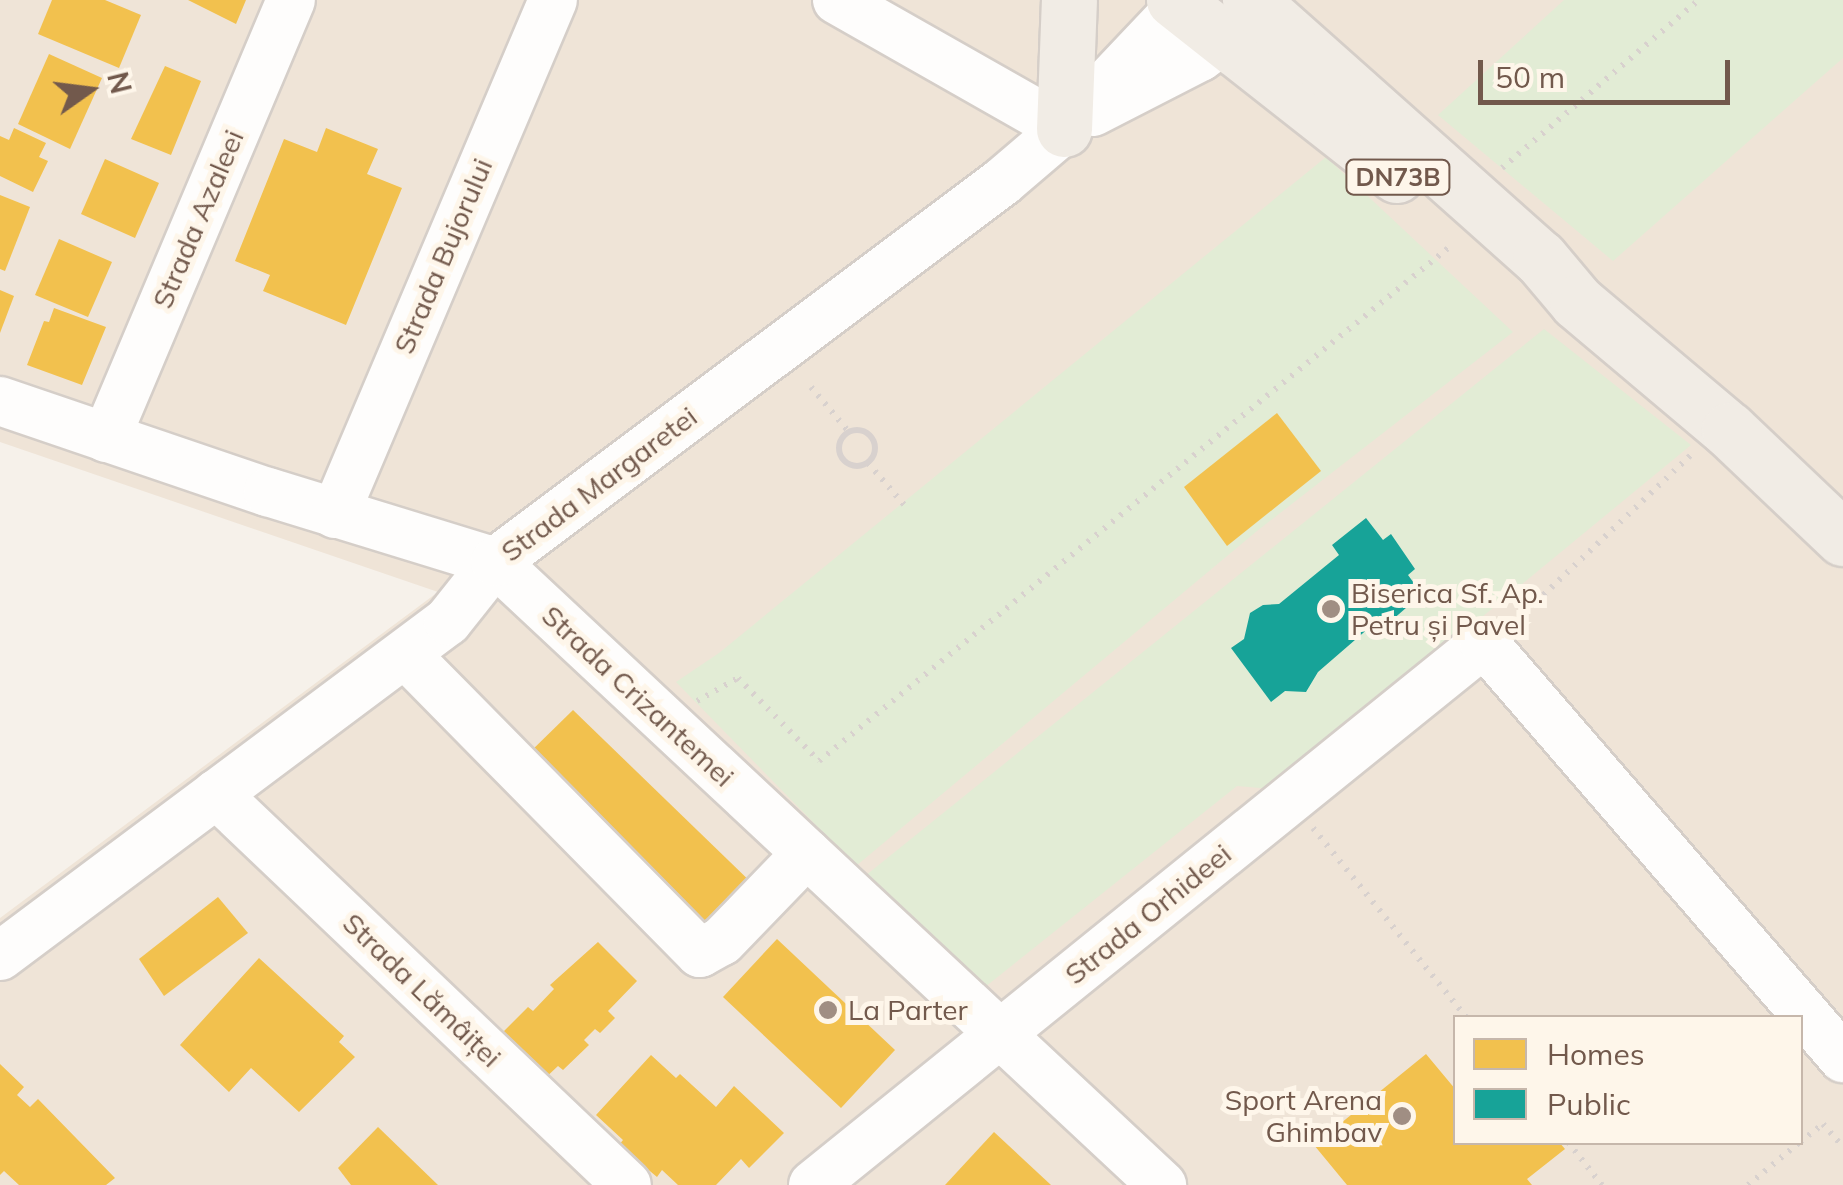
<!DOCTYPE html>
<html>
<head>
<meta charset="utf-8">
<style>
	body { margin:0 }
	#map { position:relative; width:1843px; height:1185px; overflow:hidden; background:#f6f1ea; font-family:Mulish,sans-serif }
	div>[style] { position:absolute }
	[style*='--x'] { left:calc(var(--x)*1px); top:calc(var(--y)*1px); width:calc(var(--w)*1px); rotate:calc(var(--a)*1deg) }
	.residential>* { inset:0; background:#efe4d7 }
	.green>* { inset:0; background:#e2ecd5 }
	.homes>* { inset:0; background:#f2c14e }
	.public>* { inset:0; background:#17a398 }
	.path>* { height:6px; margin-top:-3px; transform-origin:0; background:repeating-linear-gradient(90deg,#d8d1ce 0 2.5px,transparent 0 10.5px) }
	.path>.ring { margin:-3px; padding:0; box-sizing:content-box; background:none; border:6px solid #d8d1ce; border-radius:50% }
	.roads { filter:drop-shadow(2px 0 #d5cec8) drop-shadow(-2px 0 #d5cec8) drop-shadow(0 2px #d5cec8) drop-shadow(0 -2px #d5cec8) }
	.minor>* { height:48px; margin:-24px; padding:0 24px; transform-origin:24px; border-radius:24px; background:#fefdfc }
	.major>* { height:55px; margin:-27.5px; padding:0 27.5px; transform-origin:27.5px; border-radius:27.5px; background:#f1ece5 }
	.dots>* { width:28px; height:28px; translate:-50% -50%; box-sizing:border-box; border:5px solid #fef6ea; border-radius:50% }
	span { translate:-50% -50%; white-space:nowrap; text-align:center; line-height:1.15; -webkit-text-stroke:10px #fef6ea; paint-order:stroke }
	.shield-label span { padding:2px 8px; background:#fef6ea; border:2px solid; border-radius:8px; -webkit-text-stroke-width:0 }
	.shield-label { font-size:25px; color:#72594c; font-weight:700 }
	.street-label { font-size:28px; color:#72594c }
	.poi-label { font-size:28px; color:#72594c }
	.left { translate:0 -50%; text-align:left }
	.right { translate:-100% -50%; text-align:right }
	.legend { position:absolute; left:1453px; top:1015px; width:350px; height:130px; box-sizing:border-box; background:#fef6ea; border:2px solid #c6b7ab; margin:0; padding:12px 18px; list-style:none; font-size:30px; color:#72594c }
	.legend li { display:flex; align-items:center; gap:20px; height:50px }
	.legend b { width:50px; border:2px solid #c6b7ab }
	.north { position:absolute; left:40px; top:40px; width:100px; height:100px; -webkit-text-stroke:8px #fef6ea; paint-order:stroke; rotate:76deg; font-size:28px; font-weight:700; line-height:40px; text-align:center; color:#72594c }
	.north::after { content:''; display:block; margin:auto; width:35px; height:45px; background:#72594c; clip-path:polygon(50% 0,100% 100%,50% 72%,0 100%) }
	.scale { position:absolute; left:1478px; top:60px; width:252px; height:45px; box-sizing:border-box; border:5px solid #72594c; border-top:0; padding-left:12px; font-size:30px; line-height:35px; white-space:nowrap; color:#72594c; -webkit-text-stroke:8px #fef6ea; paint-order:stroke }
</style>
</head>
<body>
<div id="map">
	<div class="residential">
		<div style="clip-path:polygon(evenodd,0 0,1843px 0,1843px 1185px,0 1185px,0 918px,438px 592px,0 442px,0 0,1456px 1018px,1800px 1018px,1800px 1142px,1456px 1142px,1456px 1018px)"></div>
	</div>
	<div class="green">
		<div style="clip-path:polygon(1564px 0,1843px 0,1843px 58px,1613px 261px,1438px 115px)"></div>
		<div style="clip-path:polygon(1326px 157px,1513px 332px,1257px 531px,856px 866px,676px 682px,719px 653px)"></div>
		<div style="clip-path:polygon(1544px 329px,1691px 445px,1273px 789px,1237px 786px,975px 995px,865px 876px)"></div>
	</div>
	<div class="homes">
		<div style="clip-path:polygon(52px 0,105px 0,141px 15px,119px 68px,38px 34px)"></div>
		<div style="clip-path:polygon(188px 0,246px 0,236px 24px)"></div>
		<div style="clip-path:polygon(49px 54px,102px 78px,70px 149px,18px 124px)"></div>
		<div style="clip-path:polygon(165px 66px,201px 81px,171px 155px,131px 139px)"></div>
		<div style="clip-path:polygon(14px 128px,46px 143px,39px 157px,48px 161px,33px 192px,0 176px,0 136px,9px 140px)"></div>
		<div style="clip-path:polygon(326px 128px,378px 149px,367px 174px,402px 188px,346px 325px,263px 291px,270px 275px,235px 261px,284px 139px,317px 152px)"></div>
		<div style="clip-path:polygon(105px 159px,159px 183px,135px 238px,81px 214px)"></div>
		<div style="clip-path:polygon(0 195px,30px 207px,5px 271px,0 269px)"></div>
		<div style="clip-path:polygon(59px 239px,112px 262px,88px 317px,35px 295px)"></div>
		<div style="clip-path:polygon(0 290px,14px 296px,0 333px)"></div>
		<div style="clip-path:polygon(54px 308px,106px 327px,82px 385px,27px 365px,44px 321px,49px 322px)"></div>
		<div style="clip-path:polygon(1277px 413px,1321px 471px,1227px 546px,1184px 487px)"></div>
		<div style="clip-path:polygon(573px 710px,759px 890px,706px 945px,525px 757px)"></div>
		<div style="clip-path:polygon(218px 897px,248px 933px,164px 996px,139px 959px)"></div>
		<div style="clip-path:polygon(777px 939px,895px 1050px,841px 1108px,723px 997px)"></div>
		<div style="clip-path:polygon(598px 942px,637px 981px,608px 1011px,615px 1018px,600px 1033px,595px 1029px,584px 1040px,589px 1045px,563px 1070px,558px 1066px,542px 1081px,516px 1055px,521px 1049px,503px 1032px,528px 1007px,533px 1011px,554px 989px,550px 985px)"></div>
		<div style="clip-path:polygon(259px 958px,344px 1036px,339px 1042px,355px 1057px,299px 1112px,251px 1068px,229px 1092px,180px 1045px)"></div>
		<div style="clip-path:polygon(1426px 1054px,1456px 1090px,1456px 1142px,1559px 1142px,1565px 1149px,1527px 1179px,1532px 1185px,1347px 1185px,1314px 1145px)"></div>
		<div style="clip-path:polygon(651px 1055px,676px 1078px,680px 1074px,716px 1107px,734px 1086px,784px 1133px,749px 1168px,741px 1159px,716px 1185px,678px 1185px,662px 1170px,657px 1177px,619px 1145px,623px 1140px,596px 1115px)"></div>
		<div style="clip-path:polygon(0 1064px,24px 1087px,17px 1095px,30px 1107px,38px 1099px,115px 1178px,106px 1185px,19px 1185px,4px 1171px,0 1175px)"></div>
		<div style="clip-path:polygon(378px 1127px,438px 1185px,351px 1185px,338px 1168px)"></div>
		<div style="clip-path:polygon(994px 1132px,1051px 1185px,945px 1185px)"></div>
	</div>
	<div class="public">
		<div style="clip-path:polygon(1366px 518px,1383px 540px,1391px 534px,1415px 569px,1408px 575px,1422px 594px,1391px 621px,1385px 614px,1318px 672px,1306px 692px,1285px 691px,1271px 702px,1231px 648px,1244px 639px,1250px 613px,1263px 605px,1279px 604px,1339px 555px,1332px 545px)"></div>
	</div>
	<div class="path">
		<div style="--x:1502;--y:168;--w:259;--a:-40.5"></div>
		<div style="--x:811;--y:387;--w:59;--a:49.8"></div>
		<div class="ring" style="left:839px;top:430px;width:30px;height:30px"></div>
		<div style="--x:868;--y:463;--w:60;--a:49.1"></div>
		<div style="--x:1536;--y:602;--w:214;--a:-43.5"></div>
		<div style="--x:697;--y:701;--w:47;--a:-29.3"></div>
		<div style="--x:738;--y:678;--w:116;--a:45.7"></div>
		<div style="--x:819;--y:761;--w:817;--a:-39.19"></div>
		<div style="--x:1313;--y:828;--w:245;--a:51"></div>
		<div style="--x:1568;--y:1142;--w:55;--a:51.7"></div>
		<div style="--x:1800;--y:1142;--w:29;--a:-38"></div>
		<div style="--x:1823;--y:1124;--w:30;--a:49"></div>
		<div style="--x:1748;--y:1185;--w:67;--a:-39.6"></div>
	</div>
	<div class="roads">
		<div class="minor">
			<div style="--x:837;--y:0;--w:261;--a:29.6"></div>
			<div style="--x:1093;--y:112;--w:120;--a:-27.2"></div>
			<div style="--x:1200;--y:57;--w:63;--a:-36"></div>
			<div style="--x:0;--y:401;--w:283;--a:18.8"></div>
			<div style="--x:268;--y:492;--w:238;--a:17.1"></div>
			<div style="--x:495;--y:562;--w:913;--a:43.05"></div>
			<div style="--x:106;--y:438;--w:475;--a:-67.1"></div>
			<div style="--x:335;--y:514;--w:558;--a:-67.02"></div>
			<div style="--x:405;--y:654;--w:420;--a:45.4"></div>
			<div style="--x:700;--y:953;--w:25;--a:-29"></div>
			<div style="--x:722;--y:941;--w:122;--a:-46"></div>
			<div style="--x:216;--y:794;--w:567;--a:43.57"></div>
			<div style="--x:0;--y:956;--w:559;--a:-36.79"></div>
			<div style="--x:448;--y:621;--w:75;--a:-51.5"></div>
			<div style="--x:495;--y:562;--w:634;--a:-36.85"></div>
			<div style="--x:1002;--y:182;--w:82;--a:-40.5"></div>
			<div style="--x:1064;--y:129;--w:178;--a:-46.6"></div>
			<div style="--x:813;--y:1185;--w:863;--a:-38.93"></div>
			<div style="--x:1484;--y:643;--w:549;--a:49.14"></div>
		</div>
		<div class="major">
			<div style="--x:1174;--y:0;--w:283;--a:38.2"></div>
			<div style="--x:1250;--y:0;--w:388;--a:41.7"></div>
			<div style="--x:1540;--y:258;--w:57;--a:49.9"></div>
			<div style="--x:1577;--y:302;--w:199;--a:40.1"></div>
			<div style="--x:1729;--y:430;--w:157;--a:43.5"></div>
			<div style="--x:1064;--y:129;--w:129;--a:-87.8"></div>
		</div>
	</div>
	<div class="dots">
		<div style="left:1331px;top:609px;background:#a08e83"></div>
		<div style="left:828px;top:1010px;background:#a08e83"></div>
		<div style="left:1402px;top:1116px;background:#a08e83"></div>
	</div>
	<div class="shield-label">
		<span style="left:1398px;top:177px">DN73B</span>
	</div>
	<div class="street-label">
		<span style="left:198px;top:219px;rotate:-67deg">Strada Azaleei</span>
		<span style="left:443px;top:256px;rotate:-67deg">Strada Bujorului</span>
		<span style="left:599px;top:484px;rotate:-37deg">Strada Margaretei</span>
		<span style="left:638px;top:696px;rotate:43deg">Strada Crizantemei</span>
		<span style="left:1148px;top:914px;rotate:-39deg">Strada Orhideei</span>
		<span style="left:422px;top:990px;rotate:44deg">Strada Lămâiței</span>
	</div>
	<div class="poi-label">
		<span class="left" style="left:1351px;top:609px">Biserica Sf. Ap.<br>Petru și Pavel</span>
		<span class="left" style="left:848px;top:1010px">La Parter</span>
		<span class="right" style="left:1382px;top:1116px">Sport Arena<br>Ghimbav</span>
	</div>
	<ul class="legend">
	<li><b style="height:28px;background:#f2c14e"></b>Homes</li>
	<li><b style="height:28px;background:#17a398"></b>Public</li>
	</ul>
	<div class="north">N</div>
	<div class="scale">50 m</div>
</div>
</body>
</html>
